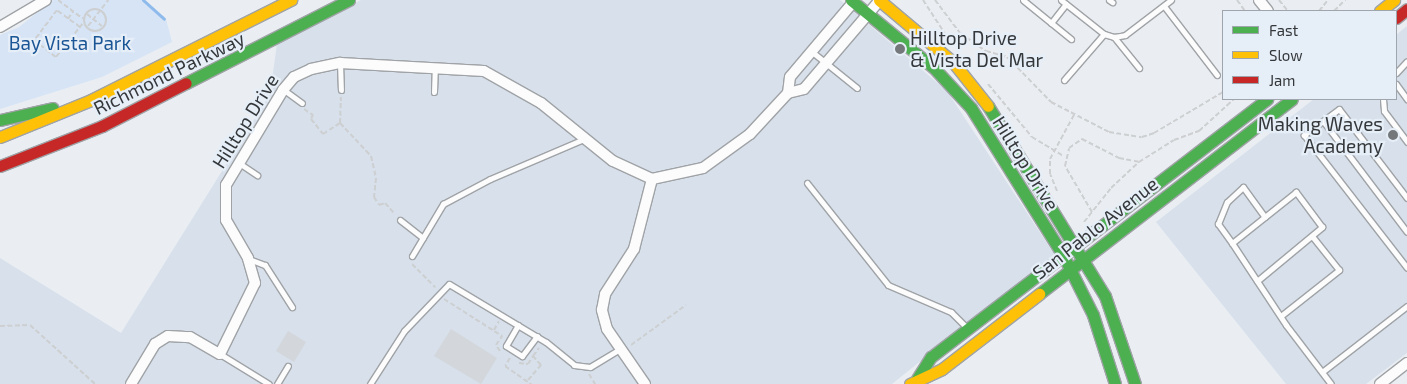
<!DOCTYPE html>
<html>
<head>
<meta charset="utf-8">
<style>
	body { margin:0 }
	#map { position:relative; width:1407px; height:384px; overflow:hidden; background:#eaeef3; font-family:"Exo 2",sans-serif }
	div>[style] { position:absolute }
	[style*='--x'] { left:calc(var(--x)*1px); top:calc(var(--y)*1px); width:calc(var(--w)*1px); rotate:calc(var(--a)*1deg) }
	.built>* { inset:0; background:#d7e0eb }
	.green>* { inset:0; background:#d6e4f5 }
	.stream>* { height:3px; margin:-1.5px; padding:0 1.5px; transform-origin:1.5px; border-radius:1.5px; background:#8fbaec }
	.building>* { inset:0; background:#d3d6da }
	.path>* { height:2px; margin-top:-1px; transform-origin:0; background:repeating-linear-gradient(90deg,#cdcfd0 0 5px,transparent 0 7.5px) }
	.path>.ring { margin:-1px; padding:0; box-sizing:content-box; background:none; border:2px solid #cdcfd0; border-radius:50% }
	.roads { filter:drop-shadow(1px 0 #a0a3a6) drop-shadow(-1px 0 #a0a3a6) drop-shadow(0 1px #a0a3a6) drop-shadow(0 -1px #a0a3a6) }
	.lane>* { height:5px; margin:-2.5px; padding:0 2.5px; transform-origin:2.5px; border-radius:2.5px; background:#fcfcfd }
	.street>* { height:10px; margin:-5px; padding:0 5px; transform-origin:5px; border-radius:5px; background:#fcfcfd }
	.fast>* { height:11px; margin:-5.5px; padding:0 5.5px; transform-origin:5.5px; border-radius:5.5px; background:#4caf50 }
	.slow>* { height:11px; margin:-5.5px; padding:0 5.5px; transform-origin:5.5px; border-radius:5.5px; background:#ffc107 }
	.jam>* { height:11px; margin:-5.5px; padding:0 5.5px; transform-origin:5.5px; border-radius:5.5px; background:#c62828 }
	.dots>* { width:14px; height:14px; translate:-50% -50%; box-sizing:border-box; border:2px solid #e6eef7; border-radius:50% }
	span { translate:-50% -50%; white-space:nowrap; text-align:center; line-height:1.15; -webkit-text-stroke:4.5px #e6eef7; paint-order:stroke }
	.poi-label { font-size:19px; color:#35383b }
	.left { translate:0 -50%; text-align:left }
	.right { translate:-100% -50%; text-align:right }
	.park-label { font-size:19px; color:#1a5595 }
	.street-label { font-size:19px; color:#35383b }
	.legend { position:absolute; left:1222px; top:10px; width:175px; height:90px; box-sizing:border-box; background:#e6eef7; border:1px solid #9fa5ac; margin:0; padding:6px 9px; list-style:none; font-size:15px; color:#35383b }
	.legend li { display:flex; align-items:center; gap:10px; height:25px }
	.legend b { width:25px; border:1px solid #9fa5ac }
</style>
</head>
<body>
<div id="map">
	<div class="built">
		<div style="clip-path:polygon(361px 0,840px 0,947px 91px,1054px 254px,892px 384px,0 384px,0 258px,121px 333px,270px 94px,277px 44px)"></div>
		<div style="clip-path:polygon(1407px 26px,1407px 353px,1366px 384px,1286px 384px,1156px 222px,1314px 99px,1396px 99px,1396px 35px)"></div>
	</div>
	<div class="green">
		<div style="clip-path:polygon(53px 0,145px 0,166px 19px,172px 42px,102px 77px,0 109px,0 35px,19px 27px)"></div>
	</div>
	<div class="stream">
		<div style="--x:143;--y:0;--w:28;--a:42"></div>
	</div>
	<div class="building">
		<div style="clip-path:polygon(451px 329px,497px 358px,481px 384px,434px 356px)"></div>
		<div style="clip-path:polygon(288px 331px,306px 342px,294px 362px,276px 351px)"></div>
	</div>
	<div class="path">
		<div style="--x:58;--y:0;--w:31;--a:37"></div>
		<div style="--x:923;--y:0;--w:55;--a:56.9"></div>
		<div style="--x:935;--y:0;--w:41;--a:52.9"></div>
		<div style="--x:960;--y:33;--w:32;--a:35"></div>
		<div style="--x:986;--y:51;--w:22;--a:16"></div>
		<div style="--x:1007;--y:57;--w:63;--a:45.6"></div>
		<div style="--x:1051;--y:102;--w:65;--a:27.3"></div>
		<div style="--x:1109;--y:132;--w:33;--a:9"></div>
		<div style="--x:1142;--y:137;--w:13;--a:-18"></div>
		<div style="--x:1154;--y:133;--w:80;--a:-30.7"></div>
		<div style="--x:1237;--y:0;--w:14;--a:54"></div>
		<div style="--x:1279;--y:0;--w:14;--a:51"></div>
		<div class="ring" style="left:84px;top:9px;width:20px;height:20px"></div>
		<div style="--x:1319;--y:11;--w:14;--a:-51"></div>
		<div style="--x:1334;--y:11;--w:16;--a:-45"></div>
		<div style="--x:87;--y:14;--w:19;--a:39"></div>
		<div style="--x:68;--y:19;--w:9;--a:-58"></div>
		<div style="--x:88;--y:26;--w:33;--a:-52"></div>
		<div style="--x:80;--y:27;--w:29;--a:-144"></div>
		<div style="--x:57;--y:10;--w:38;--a:127"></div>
		<div style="--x:34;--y:40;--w:28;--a:38"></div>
		<div style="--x:56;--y:57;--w:43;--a:-51.5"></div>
		<div style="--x:988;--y:84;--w:69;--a:50.3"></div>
		<div style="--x:1032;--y:137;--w:37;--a:31"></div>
		<div style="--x:304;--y:109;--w:11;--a:34"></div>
		<div style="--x:313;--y:115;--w:4;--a:117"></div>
		<div style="--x:311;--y:119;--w:19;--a:51"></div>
		<div style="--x:323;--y:134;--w:20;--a:-33"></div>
		<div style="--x:340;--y:123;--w:26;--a:-88"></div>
		<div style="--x:340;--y:123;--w:45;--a:46.8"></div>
		<div style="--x:371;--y:156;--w:23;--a:77"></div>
		<div style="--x:376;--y:178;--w:19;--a:96"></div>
		<div style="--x:374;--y:197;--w:9;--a:58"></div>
		<div style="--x:379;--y:205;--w:6;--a:-18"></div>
		<div style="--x:385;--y:203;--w:15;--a:48"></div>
		<div style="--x:1057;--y:191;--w:18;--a:-112"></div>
		<div style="--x:1050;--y:174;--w:15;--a:-90"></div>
		<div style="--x:1050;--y:159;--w:50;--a:-61.4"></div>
		<div style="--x:1092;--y:212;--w:53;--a:-120.4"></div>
		<div style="--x:1065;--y:166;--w:18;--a:-77"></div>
		<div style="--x:1069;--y:148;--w:16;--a:-35"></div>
		<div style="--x:1082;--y:139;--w:42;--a:27.2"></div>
		<div style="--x:1119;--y:158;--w:20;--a:11"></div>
		<div style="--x:1084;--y:222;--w:43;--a:-51.5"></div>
		<div style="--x:1111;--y:188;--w:38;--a:-43"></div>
		<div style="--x:1139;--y:162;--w:41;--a:-32.2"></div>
		<div style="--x:1174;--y:140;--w:27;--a:-20"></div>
		<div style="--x:1199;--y:131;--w:47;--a:-42.4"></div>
		<div style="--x:412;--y:264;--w:33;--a:45"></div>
		<div style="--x:444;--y:299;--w:69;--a:32.5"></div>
		<div style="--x:0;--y:326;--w:30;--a:-2"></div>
		<div style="--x:30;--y:325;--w:88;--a:42.2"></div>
		<div style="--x:494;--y:330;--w:10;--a:-61"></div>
		<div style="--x:631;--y:345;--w:68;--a:-36"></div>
		<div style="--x:500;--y:351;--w:7;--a:-124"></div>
		<div style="--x:496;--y:345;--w:11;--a:-56"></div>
		<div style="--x:510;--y:358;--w:9;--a:122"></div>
		<div style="--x:505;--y:366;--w:32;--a:35"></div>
		<div style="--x:519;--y:363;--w:9;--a:6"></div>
		<div style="--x:528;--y:364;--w:9;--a:-58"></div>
		<div style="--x:589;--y:374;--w:12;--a:59"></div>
		<div style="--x:528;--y:380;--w:20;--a:-49"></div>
		<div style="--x:541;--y:365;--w:12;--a:-132"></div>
		<div style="--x:533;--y:356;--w:10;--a:-53"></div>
	</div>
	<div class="roads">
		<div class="lane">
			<div style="--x:1023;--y:0;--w:62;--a:39.1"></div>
			<div style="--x:1061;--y:0;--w:55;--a:38.3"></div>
			<div style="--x:1104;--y:34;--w:10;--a:17"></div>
			<div style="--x:1114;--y:37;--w:11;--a:-10"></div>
			<div style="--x:1125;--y:35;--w:58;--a:-37.3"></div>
			<div style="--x:1109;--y:0;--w:4;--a:34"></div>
			<div style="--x:1164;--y:6;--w:87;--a:52.5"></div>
			<div style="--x:1051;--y:23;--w:24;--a:-52"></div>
			<div style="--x:1114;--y:37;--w:40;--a:51"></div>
			<div style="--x:811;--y:51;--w:59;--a:38.8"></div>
			<div style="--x:340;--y:63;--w:27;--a:88"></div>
			<div style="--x:1396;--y:73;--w:16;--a:-47"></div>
			<div style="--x:1064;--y:80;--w:61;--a:-49"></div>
			<div style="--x:1396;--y:84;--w:19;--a:54"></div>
			<div style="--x:284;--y:90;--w:22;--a:36"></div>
			<div style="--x:434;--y:92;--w:24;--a:-88"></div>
			<div style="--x:1383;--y:99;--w:12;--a:85"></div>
			<div style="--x:1384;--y:111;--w:39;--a:53"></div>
			<div style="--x:1323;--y:121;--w:139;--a:52.9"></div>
			<div style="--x:239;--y:163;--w:22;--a:34"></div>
			<div style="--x:807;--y:183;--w:130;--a:51.5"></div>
			<div style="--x:888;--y:285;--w:69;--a:23.2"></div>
			<div style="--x:951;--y:312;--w:21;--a:45"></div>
			<div style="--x:1407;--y:198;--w:112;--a:-127.4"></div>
			<div style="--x:1339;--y:109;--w:44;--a:143.4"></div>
			<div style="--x:1304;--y:135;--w:168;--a:52.2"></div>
			<div style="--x:400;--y:220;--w:29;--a:38"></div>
			<div style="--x:1232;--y:243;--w:24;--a:-126"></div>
			<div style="--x:1218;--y:224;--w:24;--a:-68"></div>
			<div style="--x:1227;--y:202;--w:22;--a:-43"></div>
			<div style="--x:1243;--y:187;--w:37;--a:54"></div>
			<div style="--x:412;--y:256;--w:61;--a:-59.2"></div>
			<div style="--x:443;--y:204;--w:53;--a:-28"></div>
			<div style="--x:490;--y:179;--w:102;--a:-23.1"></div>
			<div style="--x:249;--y:259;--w:17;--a:21"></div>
			<div style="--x:265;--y:265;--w:50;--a:57.3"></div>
			<div style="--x:1257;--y:281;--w:85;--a:-39.7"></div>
			<div style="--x:1322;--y:227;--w:44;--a:-126.6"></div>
			<div style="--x:1296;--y:192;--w:82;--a:141.4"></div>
			<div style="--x:1232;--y:243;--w:98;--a:56.6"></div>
			<div style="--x:1286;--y:325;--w:74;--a:52.7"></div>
			<div style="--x:1282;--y:315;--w:73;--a:-38.3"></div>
			<div style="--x:1339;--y:270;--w:43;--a:-128.5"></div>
			<div style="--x:518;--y:325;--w:24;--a:120"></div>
			<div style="--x:506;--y:346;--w:19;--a:32"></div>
			<div style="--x:522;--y:356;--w:25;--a:-53"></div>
			<div style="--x:220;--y:354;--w:57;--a:31.5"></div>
			<div style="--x:1322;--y:372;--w:108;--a:-37.8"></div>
			<div style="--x:277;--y:384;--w:21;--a:-59"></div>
			<div style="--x:370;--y:384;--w:63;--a:-57.3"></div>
			<div style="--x:404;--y:331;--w:65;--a:-46.2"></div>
			<div style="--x:449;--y:284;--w:113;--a:30.9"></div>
			<div style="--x:546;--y:342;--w:36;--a:39"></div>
			<div style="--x:574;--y:365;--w:16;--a:7"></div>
			<div style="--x:590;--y:367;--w:35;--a:-31"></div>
		</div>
		<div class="street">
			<div style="--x:1259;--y:0;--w:14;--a:51"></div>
			<div style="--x:0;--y:27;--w:53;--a:-30.4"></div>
			<div style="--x:788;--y:93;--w:16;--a:-14"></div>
			<div style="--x:804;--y:89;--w:117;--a:-49.5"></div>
			<div style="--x:788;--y:93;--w:16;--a:-83"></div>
			<div style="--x:790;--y:77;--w:101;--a:-49.8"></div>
			<div style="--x:131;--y:384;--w:47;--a:-59"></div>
			<div style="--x:155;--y:344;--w:15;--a:-32"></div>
			<div style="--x:168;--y:336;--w:22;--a:3"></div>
			<div style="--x:190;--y:337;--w:34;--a:30"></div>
			<div style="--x:220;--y:354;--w:79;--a:-63.8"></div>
			<div style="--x:255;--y:283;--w:26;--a:-106"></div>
			<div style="--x:248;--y:258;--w:44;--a:-120.1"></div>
			<div style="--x:226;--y:220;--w:35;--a:-90"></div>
			<div style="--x:226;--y:185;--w:111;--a:-59"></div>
			<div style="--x:283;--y:90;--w:17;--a:-50"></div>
			<div style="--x:294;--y:77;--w:19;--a:-25"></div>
			<div style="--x:311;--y:69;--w:30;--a:-12"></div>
			<div style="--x:340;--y:63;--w:144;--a:3.2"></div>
			<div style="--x:484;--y:71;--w:65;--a:29.3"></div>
			<div style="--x:541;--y:103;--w:92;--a:38.9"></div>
			<div style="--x:613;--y:161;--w:43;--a:24.8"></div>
			<div style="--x:652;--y:179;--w:52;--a:-12.2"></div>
			<div style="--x:703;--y:168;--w:58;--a:-35.9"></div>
			<div style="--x:750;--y:134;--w:56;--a:-47.2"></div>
			<div style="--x:645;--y:384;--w:67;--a:-124.6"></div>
			<div style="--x:607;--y:329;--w:20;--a:-105"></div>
			<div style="--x:602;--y:310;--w:16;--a:-79"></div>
			<div style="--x:605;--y:294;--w:54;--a:-57.2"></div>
			<div style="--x:634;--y:249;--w:72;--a:-75.6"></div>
			<div style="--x:1380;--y:384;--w:34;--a:-38"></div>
		</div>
		<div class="fast">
			<div style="--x:851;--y:0;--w:106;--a:39.3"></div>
			<div style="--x:933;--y:67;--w:56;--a:47.2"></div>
			<div style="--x:971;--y:108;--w:173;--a:58"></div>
			<div style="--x:1063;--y:255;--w:67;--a:63.4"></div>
			<div style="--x:1093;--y:315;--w:72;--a:72.3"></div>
			<div style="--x:186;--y:83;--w:183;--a:-27"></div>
			<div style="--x:988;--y:106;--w:223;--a:58.4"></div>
			<div style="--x:1105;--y:296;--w:93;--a:71.2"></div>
			<div style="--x:0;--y:120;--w:54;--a:-12.8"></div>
			<div style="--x:1039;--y:294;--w:319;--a:-37.6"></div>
			<div style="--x:917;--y:379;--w:26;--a:-58"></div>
			<div style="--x:931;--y:357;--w:424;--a:-37.5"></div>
		</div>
		<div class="slow">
			<div style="--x:879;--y:0;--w:97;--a:40"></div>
			<div style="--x:953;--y:62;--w:56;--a:51.5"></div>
			<div style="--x:1380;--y:11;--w:18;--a:-38"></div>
			<div style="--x:0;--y:137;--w:98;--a:-22.1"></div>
			<div style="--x:91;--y:100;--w:224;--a:-26.6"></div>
			<div style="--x:910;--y:384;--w:35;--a:-25"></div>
			<div style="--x:942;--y:369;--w:123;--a:-37.7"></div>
		</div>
		<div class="jam">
			<div style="--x:1396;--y:18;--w:14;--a:-39"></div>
			<div style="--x:0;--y:166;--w:110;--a:-21.4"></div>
			<div style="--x:102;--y:126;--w:94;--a:-27.1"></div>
		</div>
	</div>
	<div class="dots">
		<div style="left:900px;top:49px;background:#74787b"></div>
		<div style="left:1393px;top:135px;background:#74787b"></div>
	</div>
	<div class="poi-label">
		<span class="left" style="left:910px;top:49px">Hilltop Drive<br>&amp; Vista Del Mar</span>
		<span class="right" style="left:1383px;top:135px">Making Waves<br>Academy</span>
	</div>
	<div class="park-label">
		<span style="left:70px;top:43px">Bay Vista Park</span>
	</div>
	<div class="street-label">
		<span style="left:169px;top:73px;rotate:-26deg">Richmond Parkway</span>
		<span style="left:245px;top:121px;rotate:-58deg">Hilltop Drive</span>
		<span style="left:1026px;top:163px;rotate:58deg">Hilltop Drive</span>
		<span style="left:1095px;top:228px;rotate:-38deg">San Pablo Avenue</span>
	</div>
	<ul class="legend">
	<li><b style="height:6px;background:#4caf50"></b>Fast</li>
	<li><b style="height:6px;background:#ffc107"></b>Slow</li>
	<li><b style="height:6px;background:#c62828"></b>Jam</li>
	</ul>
</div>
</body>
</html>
